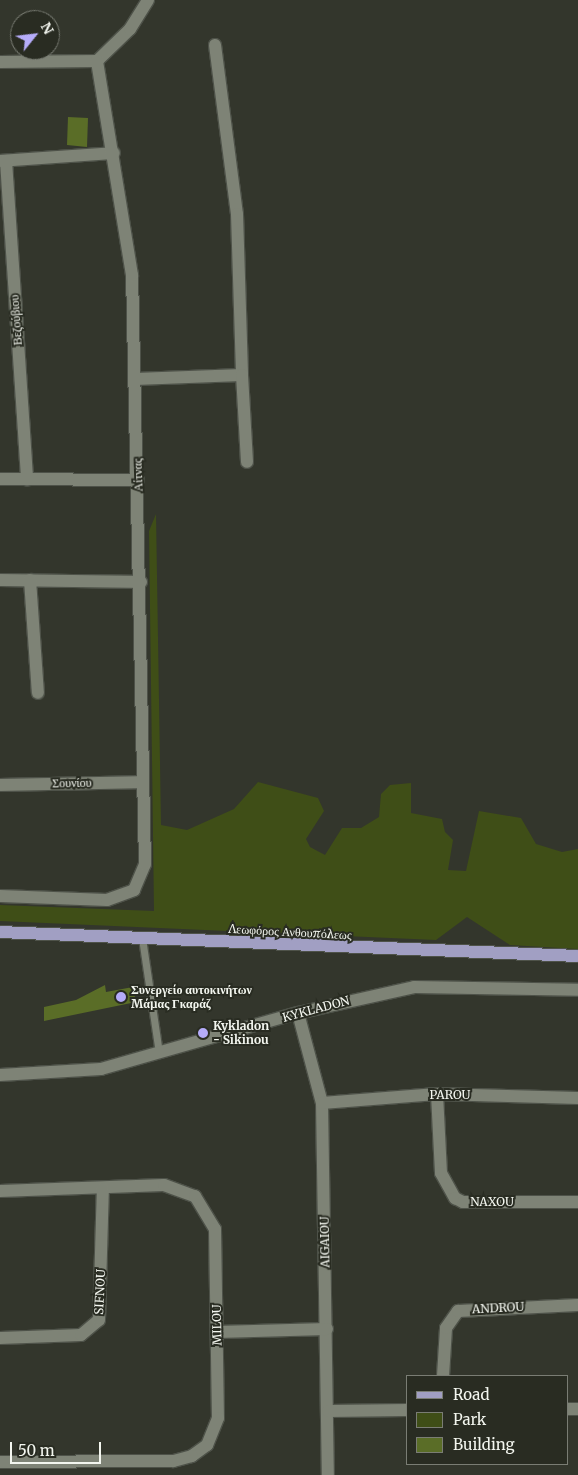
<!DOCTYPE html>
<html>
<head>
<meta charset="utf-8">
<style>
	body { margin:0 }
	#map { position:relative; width:578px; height:1475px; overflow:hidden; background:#33362c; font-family:Merriweather,serif }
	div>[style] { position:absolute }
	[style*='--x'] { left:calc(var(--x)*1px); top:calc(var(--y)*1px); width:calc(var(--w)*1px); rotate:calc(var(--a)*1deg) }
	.green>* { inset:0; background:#3f4e17 }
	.building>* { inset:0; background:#5a6d27 }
	.roads { filter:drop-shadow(1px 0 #4e5249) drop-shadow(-1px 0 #4e5249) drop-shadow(0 1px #4e5249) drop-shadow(0 -1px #4e5249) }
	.lane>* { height:7px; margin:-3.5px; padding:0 3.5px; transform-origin:3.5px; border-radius:3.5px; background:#7e8376 }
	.street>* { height:12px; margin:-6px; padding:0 6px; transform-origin:6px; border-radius:6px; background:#7e8376 }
	.primary>* { height:12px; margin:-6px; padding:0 6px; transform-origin:6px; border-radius:6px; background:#a19fc3 }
	.dots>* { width:14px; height:14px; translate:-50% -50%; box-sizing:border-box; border:2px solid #292c22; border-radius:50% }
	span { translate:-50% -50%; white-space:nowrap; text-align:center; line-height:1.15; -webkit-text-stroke:4px #292c22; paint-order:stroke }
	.street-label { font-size:12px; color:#f3f6ef }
	.poi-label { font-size:12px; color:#f3f6ef; font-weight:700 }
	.left { translate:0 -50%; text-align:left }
	.legend { position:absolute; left:406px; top:1375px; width:162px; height:90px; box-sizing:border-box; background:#292c22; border:1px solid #7a7d74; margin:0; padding:6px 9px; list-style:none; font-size:15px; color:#f3f6ef }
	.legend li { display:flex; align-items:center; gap:10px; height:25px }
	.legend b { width:25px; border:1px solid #7a7d74 }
	.north { position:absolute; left:10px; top:10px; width:50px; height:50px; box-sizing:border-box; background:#292c22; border:1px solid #7a7d74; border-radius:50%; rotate:61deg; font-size:14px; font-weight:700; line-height:20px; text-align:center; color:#f3f6ef }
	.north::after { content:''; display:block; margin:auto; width:18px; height:22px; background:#b5acf9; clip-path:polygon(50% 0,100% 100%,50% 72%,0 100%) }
	.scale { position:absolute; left:10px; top:1442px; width:91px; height:22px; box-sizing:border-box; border:2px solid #f3f6ef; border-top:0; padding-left:6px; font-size:15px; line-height:18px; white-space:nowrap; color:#f3f6ef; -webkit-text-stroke:4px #292c22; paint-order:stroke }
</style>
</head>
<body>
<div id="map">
	<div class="green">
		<div style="clip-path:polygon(156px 514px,161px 825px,187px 830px,234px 809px,258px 782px,318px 798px,324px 811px,306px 839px,310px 847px,325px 855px,342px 828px,361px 828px,379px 817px,381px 794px,390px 785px,411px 783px,411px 813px,442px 819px,445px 832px,453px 840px,448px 870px,466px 871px,479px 811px,521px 818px,536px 844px,562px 852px,578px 849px,578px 949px,510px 945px,467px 917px,436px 940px,0 921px,0 905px,154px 911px,149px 531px)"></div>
	</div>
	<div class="building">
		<div style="clip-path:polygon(68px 117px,88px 118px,87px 147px,67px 145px)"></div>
		<div style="clip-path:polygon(105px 985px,106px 992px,133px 987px,136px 1002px,44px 1021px,44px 1007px,76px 1000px)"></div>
	</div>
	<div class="roads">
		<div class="lane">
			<div style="--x:142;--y:938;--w:116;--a:81.6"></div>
		</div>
		<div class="street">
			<div style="--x:215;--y:45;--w:170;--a:82.6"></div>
			<div style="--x:237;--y:214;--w:161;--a:88.2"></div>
			<div style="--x:97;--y:61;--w:46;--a:-44.1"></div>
			<div style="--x:130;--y:29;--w:34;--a:-58"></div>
			<div style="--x:0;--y:62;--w:97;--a:-0.6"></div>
			<div style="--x:0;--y:161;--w:114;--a:-4"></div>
			<div style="--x:6;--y:161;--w:319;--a:86.2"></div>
			<div style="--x:135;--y:379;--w:107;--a:-2.1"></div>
			<div style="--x:242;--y:375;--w:87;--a:86.7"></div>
			<div style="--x:0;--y:479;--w:138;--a:0.4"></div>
			<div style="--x:0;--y:580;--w:141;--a:0.8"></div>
			<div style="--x:30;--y:580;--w:113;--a:86"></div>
			<div style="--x:0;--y:785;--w:143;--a:-1.2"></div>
			<div style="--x:0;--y:896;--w:107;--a:2.1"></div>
			<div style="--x:107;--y:900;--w:29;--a:-20"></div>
			<div style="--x:134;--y:890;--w:28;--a:-67"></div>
			<div style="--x:145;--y:864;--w:589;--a:-91.26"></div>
			<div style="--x:132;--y:275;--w:217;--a:-99.3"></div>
			<div style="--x:298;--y:1013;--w:93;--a:75.1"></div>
			<div style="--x:322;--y:1103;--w:372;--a:89.1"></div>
			<div style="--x:0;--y:1075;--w:101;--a:-3.4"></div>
			<div style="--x:101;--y:1069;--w:205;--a:-15.9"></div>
			<div style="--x:298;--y:1013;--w:119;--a:-12.6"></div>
			<div style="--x:414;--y:987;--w:164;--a:1"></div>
			<div style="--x:437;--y:1094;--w:79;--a:87.1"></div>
			<div style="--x:441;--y:1173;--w:29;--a:61"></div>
			<div style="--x:455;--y:1198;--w:9;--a:27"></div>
			<div style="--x:463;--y:1202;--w:115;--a:0"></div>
			<div style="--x:322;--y:1103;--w:115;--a:-4.5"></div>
			<div style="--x:437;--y:1094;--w:141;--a:1.6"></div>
			<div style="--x:0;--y:1191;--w:164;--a:-2.1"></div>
			<div style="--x:164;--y:1185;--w:33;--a:20"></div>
			<div style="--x:195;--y:1196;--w:39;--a:59"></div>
			<div style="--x:215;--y:1229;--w:189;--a:89.1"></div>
			<div style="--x:218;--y:1418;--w:29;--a:112"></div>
			<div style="--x:207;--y:1445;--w:19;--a:144"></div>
			<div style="--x:192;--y:1456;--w:20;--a:165"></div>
			<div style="--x:173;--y:1461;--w:173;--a:179.7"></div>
			<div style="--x:217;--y:1332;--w:110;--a:-1.6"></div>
			<div style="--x:0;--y:1338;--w:81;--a:-2.1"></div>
			<div style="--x:81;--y:1335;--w:23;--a:-40"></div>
			<div style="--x:99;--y:1320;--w:131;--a:-88.3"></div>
			<div style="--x:443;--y:1376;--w:48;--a:-86.4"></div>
			<div style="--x:446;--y:1328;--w:21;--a:-55"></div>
			<div style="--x:458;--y:1311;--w:120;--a:-2.9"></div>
			<div style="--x:567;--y:1409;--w:11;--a:0"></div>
			<div style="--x:328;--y:1411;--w:79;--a:-0.7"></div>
		</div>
		<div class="primary">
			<div style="--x:0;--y:932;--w:578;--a:2.38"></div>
		</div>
	</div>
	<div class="dots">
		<div style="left:121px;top:997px;background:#b5acf9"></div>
		<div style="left:203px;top:1033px;background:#b5acf9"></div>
	</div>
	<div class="street-label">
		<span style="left:16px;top:320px;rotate:-94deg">Βεζούβιου</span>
		<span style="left:138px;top:475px;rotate:-92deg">Αίτνας</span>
		<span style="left:72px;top:783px;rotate:-1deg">Σουνίου</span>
		<span style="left:290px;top:932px;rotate:3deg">Λεωφόρος Ανθουπόλεως</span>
		<span style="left:316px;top:1009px;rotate:-15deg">KYKLADON</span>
		<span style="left:450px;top:1095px">PAROU</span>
		<span style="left:492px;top:1202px">NAXOU</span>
		<span style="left:325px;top:1242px;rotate:-91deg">AIGAIOU</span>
		<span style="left:100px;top:1292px;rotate:-87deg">SIFNOU</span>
		<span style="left:498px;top:1308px;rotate:-3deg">ANDROU</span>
		<span style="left:217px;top:1325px;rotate:-91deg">MILOU</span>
	</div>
	<div class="poi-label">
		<span class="left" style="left:131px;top:997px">Συνεργείο αυτοκινήτων<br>Μάμας Γκαράζ</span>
		<span class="left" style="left:213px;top:1033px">Kykladon<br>- Sikinou</span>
	</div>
	<ul class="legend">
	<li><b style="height:6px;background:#a19fc3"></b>Road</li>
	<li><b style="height:14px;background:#3f4e17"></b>Park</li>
	<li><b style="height:14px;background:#5a6d27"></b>Building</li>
	</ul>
	<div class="north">N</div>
	<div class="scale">50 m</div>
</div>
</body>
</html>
